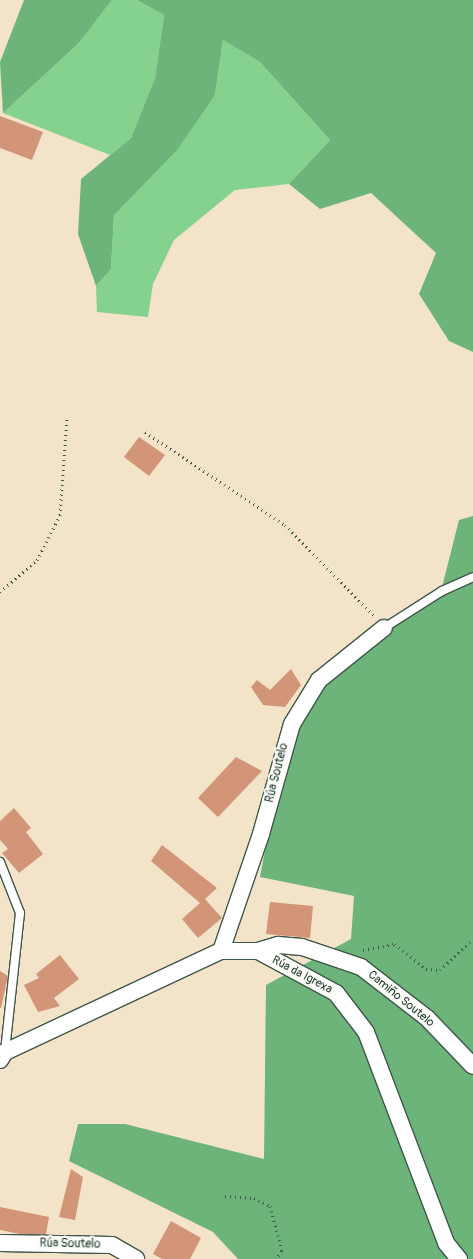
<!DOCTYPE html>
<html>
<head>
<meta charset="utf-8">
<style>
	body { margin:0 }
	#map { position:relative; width:473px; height:1259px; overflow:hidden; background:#f3e4c9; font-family:Pangolin,sans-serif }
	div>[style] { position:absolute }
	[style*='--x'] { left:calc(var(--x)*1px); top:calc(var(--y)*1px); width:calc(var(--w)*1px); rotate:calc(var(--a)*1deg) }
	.green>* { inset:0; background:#85d28f }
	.forest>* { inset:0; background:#6cb47a }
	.building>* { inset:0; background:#d39578 }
	.path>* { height:3px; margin-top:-1.5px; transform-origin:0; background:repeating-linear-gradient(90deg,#3f564a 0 1px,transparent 0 5px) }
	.roads { filter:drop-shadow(1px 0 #3f564a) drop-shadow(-1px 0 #3f564a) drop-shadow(0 1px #3f564a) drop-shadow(0 -1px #3f564a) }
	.service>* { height:8px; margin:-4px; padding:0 4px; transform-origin:4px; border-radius:4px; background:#fff }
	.minor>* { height:16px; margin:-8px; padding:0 8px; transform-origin:8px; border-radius:8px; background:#fff }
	span { translate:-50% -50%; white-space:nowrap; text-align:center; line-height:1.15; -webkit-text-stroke:4px #fdfcf7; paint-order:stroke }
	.street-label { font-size:12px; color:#1f3d34 }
</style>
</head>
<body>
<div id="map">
	<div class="green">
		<div style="clip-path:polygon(112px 0,137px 0,164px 15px,155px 78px,131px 138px,110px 155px,3px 113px,79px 43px)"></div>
		<div style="clip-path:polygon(223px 40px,260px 62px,330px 140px,289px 184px,235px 190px,174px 240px,153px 284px,148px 317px,97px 312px,96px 286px,111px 269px,114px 215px,215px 95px)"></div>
	</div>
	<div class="forest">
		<div style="clip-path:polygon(24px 0,112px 0,79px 43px,3px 113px,0 62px)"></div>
		<div style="clip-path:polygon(137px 0,473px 0,473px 352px,449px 341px,419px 294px,436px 253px,371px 193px,320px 209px,289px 184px,330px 140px,260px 62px,223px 40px,215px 95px,177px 150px,114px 215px,111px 269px,96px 286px,78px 234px,81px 179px,131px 138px,155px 78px,164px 15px)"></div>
		<div style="clip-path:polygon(473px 516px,473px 1259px,238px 1259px,213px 1232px,69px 1161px,78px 1124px,125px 1124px,264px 1159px,266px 985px,351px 939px,354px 896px,260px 877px,283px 753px,319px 680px,441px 591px,459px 520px)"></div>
	</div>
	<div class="building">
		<div style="clip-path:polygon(0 116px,43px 132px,32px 160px,0 148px)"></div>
		<div style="clip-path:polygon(139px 437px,165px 455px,149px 476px,124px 457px)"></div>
		<div style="clip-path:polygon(291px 669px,301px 685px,285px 707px,263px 705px,251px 687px,257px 680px,270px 690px)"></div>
		<div style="clip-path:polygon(236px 757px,262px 771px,218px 817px,198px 798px)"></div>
		<div style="clip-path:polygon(14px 808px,31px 828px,26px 832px,43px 854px,19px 873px,2px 853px,8px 849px,0 840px,0 821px)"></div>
		<div style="clip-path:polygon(162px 845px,217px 888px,205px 899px,222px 918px,198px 938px,182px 919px,200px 903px,151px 861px)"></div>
		<div style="clip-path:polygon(270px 902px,313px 906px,310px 938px,266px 934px)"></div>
		<div style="clip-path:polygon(60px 955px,79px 979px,54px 998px,60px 1006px,38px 1012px,24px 985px,39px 978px,36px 974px)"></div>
		<div style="clip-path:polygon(0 971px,8px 976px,1px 1008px,0 1008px)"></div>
		<div style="clip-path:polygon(71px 1169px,83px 1177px,75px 1220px,59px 1217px)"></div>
		<div style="clip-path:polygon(0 1207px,49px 1217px,45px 1239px,0 1230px)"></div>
		<div style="clip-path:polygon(171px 1221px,201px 1238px,190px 1259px,162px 1259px,153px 1254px)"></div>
	</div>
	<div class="path">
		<div style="--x:145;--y:432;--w:168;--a:33.6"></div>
		<div style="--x:285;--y:525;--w:127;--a:45.6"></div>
		<div style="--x:0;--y:592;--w:49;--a:-40.9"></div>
		<div style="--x:37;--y:560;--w:51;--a:-62.9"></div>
		<div style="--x:60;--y:515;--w:98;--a:-85.9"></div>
		<div style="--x:363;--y:950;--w:33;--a:-11"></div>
		<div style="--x:395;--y:944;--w:40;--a:39"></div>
		<div style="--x:426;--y:969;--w:14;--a:4"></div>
		<div style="--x:440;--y:970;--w:45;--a:-43.2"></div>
		<div style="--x:225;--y:1196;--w:29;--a:4"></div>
		<div style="--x:254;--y:1198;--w:18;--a:27"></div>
		<div style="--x:270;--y:1206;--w:47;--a:75.1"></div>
		<div style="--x:282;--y:1251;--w:10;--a:127"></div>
	</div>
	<div class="roads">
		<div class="service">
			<div style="--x:384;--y:628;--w:69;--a:-32.5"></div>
			<div style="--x:442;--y:591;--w:34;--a:-24"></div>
			<div style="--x:0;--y:862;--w:55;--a:68.6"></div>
			<div style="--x:20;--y:913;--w:140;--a:96.2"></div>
		</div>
		<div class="minor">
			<div style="--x:221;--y:951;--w:124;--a:-71.1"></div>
			<div style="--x:261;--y:834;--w:114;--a:-74.3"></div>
			<div style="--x:292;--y:724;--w:52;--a:-58.5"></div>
			<div style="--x:319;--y:680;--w:83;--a:-38.7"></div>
			<div style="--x:258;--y:951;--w:21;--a:-17"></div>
			<div style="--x:278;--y:945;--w:24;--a:5"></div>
			<div style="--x:302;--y:947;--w:62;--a:18.7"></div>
			<div style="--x:361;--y:967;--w:83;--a:37.7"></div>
			<div style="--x:427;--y:1018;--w:66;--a:46.2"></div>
			<div style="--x:0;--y:1060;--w:9;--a:-58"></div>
			<div style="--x:5;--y:1052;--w:238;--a:-25.1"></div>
			<div style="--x:221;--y:951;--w:37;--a:0"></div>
			<div style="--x:258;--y:951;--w:89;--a:28.3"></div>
			<div style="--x:336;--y:993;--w:49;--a:52.4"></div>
			<div style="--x:366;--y:1032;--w:226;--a:69.2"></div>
			<div style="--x:446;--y:1243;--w:21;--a:51"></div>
			<div style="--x:0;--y:1243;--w:112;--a:1"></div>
			<div style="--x:112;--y:1245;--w:28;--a:30"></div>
		</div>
	</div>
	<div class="street-label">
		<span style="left:277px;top:773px;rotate:-76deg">Rúa Soutelo</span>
		<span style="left:302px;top:975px;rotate:28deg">Rúa da Igrexa</span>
		<span style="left:401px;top:999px;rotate:39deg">Camiño Soutelo</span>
		<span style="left:70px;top:1244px;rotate:1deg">Rúa Soutelo</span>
	</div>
</div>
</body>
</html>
